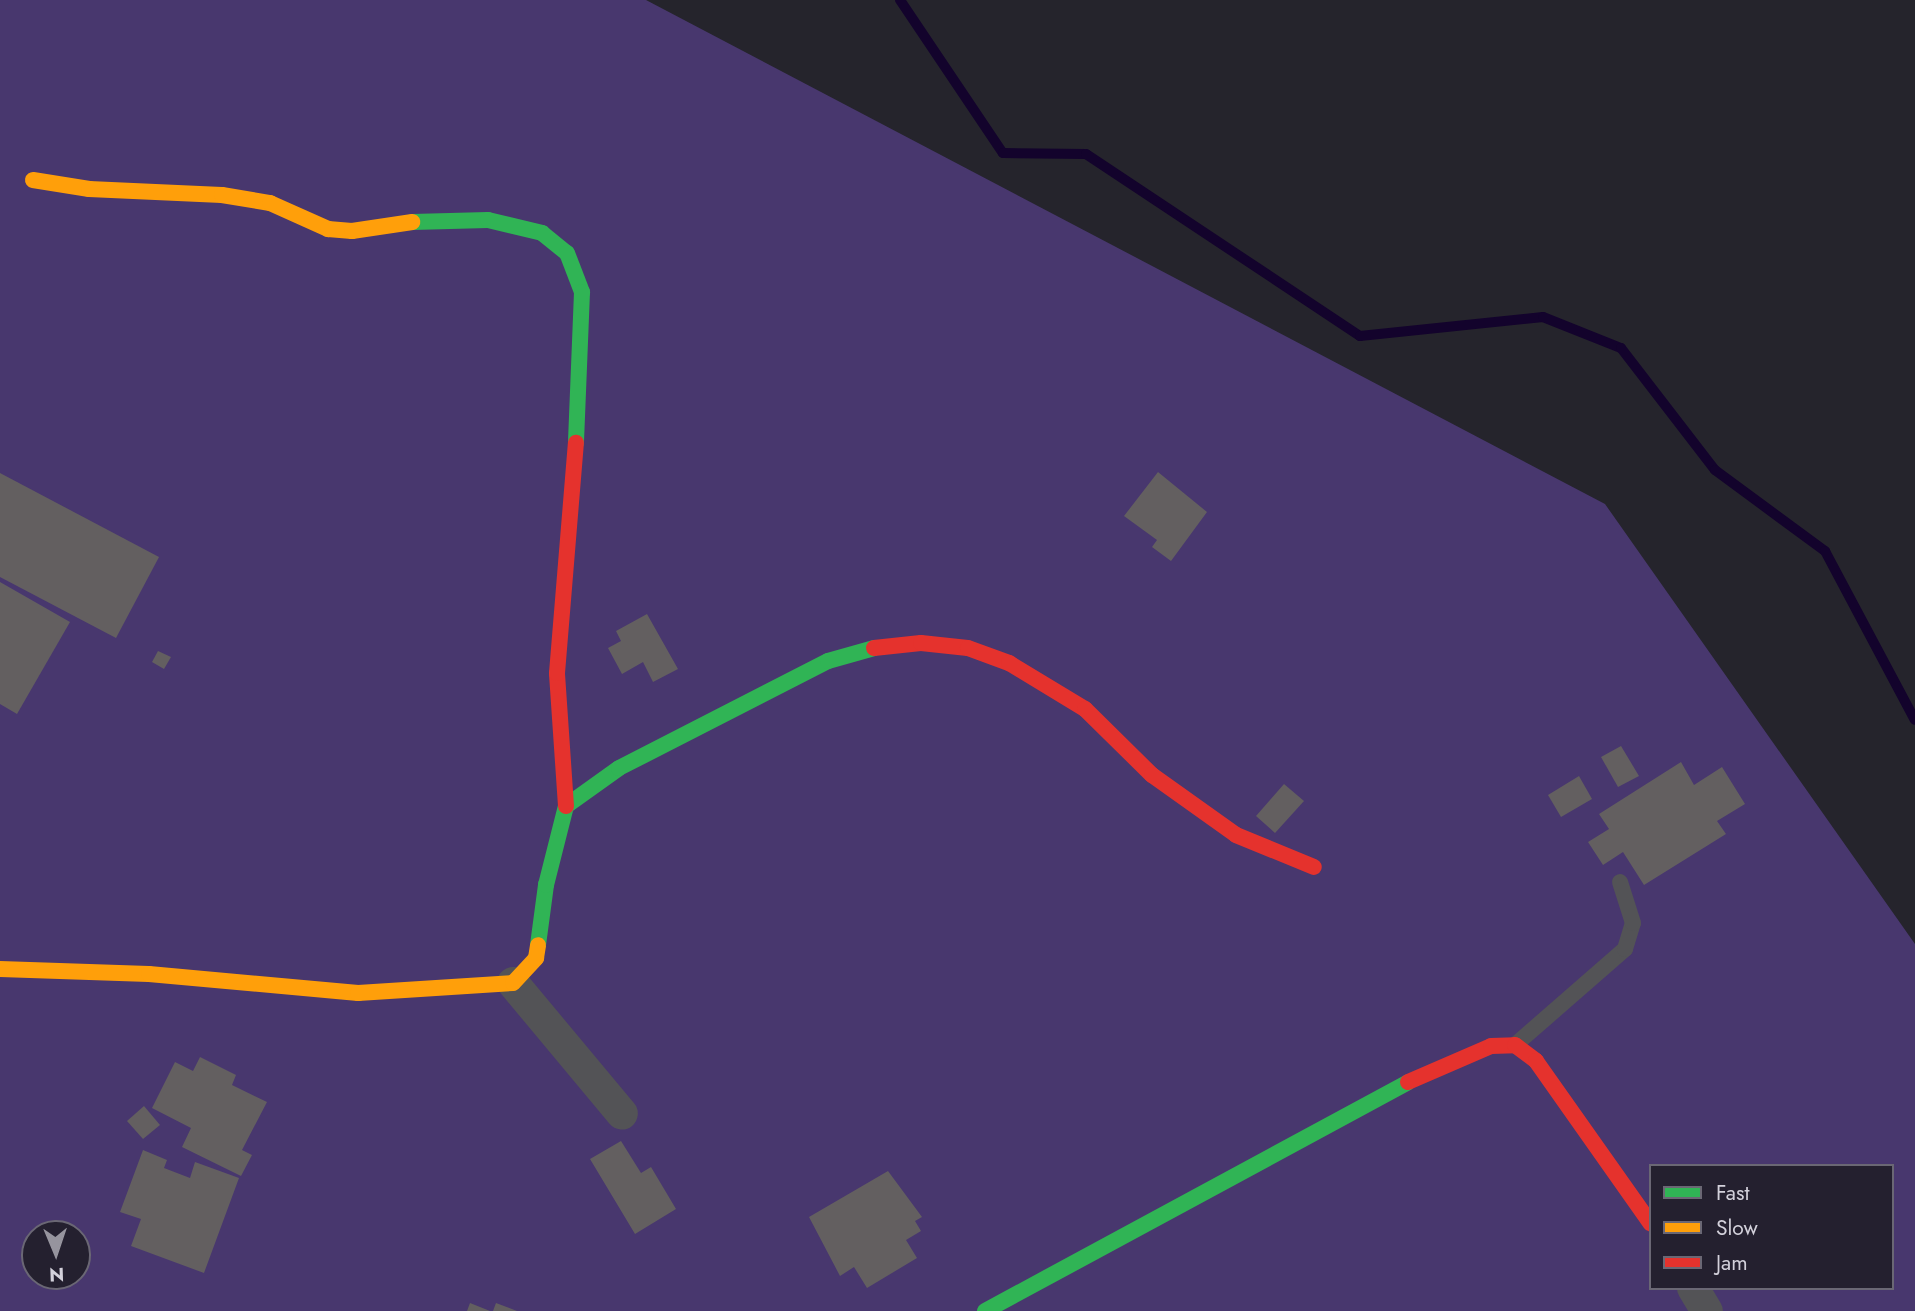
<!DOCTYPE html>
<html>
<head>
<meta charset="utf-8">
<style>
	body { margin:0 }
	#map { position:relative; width:1915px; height:1311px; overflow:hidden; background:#25242c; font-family:Jost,sans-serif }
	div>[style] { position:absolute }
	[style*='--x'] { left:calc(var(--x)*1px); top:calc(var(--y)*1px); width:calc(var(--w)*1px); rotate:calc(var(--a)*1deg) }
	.green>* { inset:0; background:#48376e }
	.stream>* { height:10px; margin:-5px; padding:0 5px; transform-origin:5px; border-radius:5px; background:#13032c }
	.building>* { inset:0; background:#635f60 }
	.lane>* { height:16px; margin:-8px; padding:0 8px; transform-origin:8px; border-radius:8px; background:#535356 }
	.street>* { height:32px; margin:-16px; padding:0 16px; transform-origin:16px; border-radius:16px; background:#535356 }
	.fast>* { height:16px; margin:-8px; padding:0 8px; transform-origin:8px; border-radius:8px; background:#30b455 }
	.slow>* { height:16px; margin:-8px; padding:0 8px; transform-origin:8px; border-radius:8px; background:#ff9f0a }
	.jam>* { height:16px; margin:-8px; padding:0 8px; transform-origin:8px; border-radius:8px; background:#e5322d }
	span { translate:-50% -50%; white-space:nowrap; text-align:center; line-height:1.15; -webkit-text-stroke:7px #24202f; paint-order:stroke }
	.legend { position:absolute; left:1649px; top:1164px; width:245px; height:126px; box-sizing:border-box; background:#24202f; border:2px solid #6a6774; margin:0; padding:9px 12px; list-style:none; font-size:21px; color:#d3d1db }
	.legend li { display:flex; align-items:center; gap:14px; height:35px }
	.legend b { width:35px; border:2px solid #6a6774 }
	.north { position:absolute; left:21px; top:1220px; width:70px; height:70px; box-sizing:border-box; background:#24202f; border:2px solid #6a6774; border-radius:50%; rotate:178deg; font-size:19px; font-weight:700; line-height:28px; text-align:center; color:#d3d1db }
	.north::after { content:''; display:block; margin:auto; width:24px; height:32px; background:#96949e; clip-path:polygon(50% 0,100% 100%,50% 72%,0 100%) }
</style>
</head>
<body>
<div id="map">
	<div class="green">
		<div style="clip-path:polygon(evenodd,0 0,646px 0,1605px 504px,1915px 944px,1915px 1311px,0 1311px,0 0,1651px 1166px,1892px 1166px,1892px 1288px,1651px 1288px,1651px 1166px,0 0,35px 1234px,77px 1234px,77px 1276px,35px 1276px,35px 1234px)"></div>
	</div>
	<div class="stream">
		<div style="--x:900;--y:0;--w:184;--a:56.1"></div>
		<div style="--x:1003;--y:153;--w:83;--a:0.7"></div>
		<div style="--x:1086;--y:154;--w:329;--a:33.6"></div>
		<div style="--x:1360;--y:336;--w:184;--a:-5.9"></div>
		<div style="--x:1543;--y:317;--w:84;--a:21.7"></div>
		<div style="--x:1621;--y:348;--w:154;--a:52.4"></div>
		<div style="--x:1715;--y:470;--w:137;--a:36.4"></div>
		<div style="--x:1825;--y:551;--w:191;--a:62"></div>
	</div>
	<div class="building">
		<div style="clip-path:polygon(1158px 472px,1207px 512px,1171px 561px,1152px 547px,1157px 540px,1124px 516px)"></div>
		<div style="clip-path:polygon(0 473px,159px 557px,116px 638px,0 577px)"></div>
		<div style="clip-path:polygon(0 582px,70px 622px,17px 714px,0 704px)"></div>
		<div style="clip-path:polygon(647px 614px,678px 669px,653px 682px,643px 662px,622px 674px,608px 648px,621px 641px,616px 631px)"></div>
		<div style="clip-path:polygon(158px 651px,171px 657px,164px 669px,152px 662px)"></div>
		<div style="clip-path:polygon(1621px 746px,1639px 776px,1618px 787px,1601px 757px)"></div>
		<div style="clip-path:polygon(1681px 762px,1694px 785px,1722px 767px,1745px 804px,1717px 821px,1726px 834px,1644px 885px,1623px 852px,1603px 865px,1588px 842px,1609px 829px,1599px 814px)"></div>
		<div style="clip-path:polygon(1579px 776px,1592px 799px,1561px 817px,1548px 795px)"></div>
		<div style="clip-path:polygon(1284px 784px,1304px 801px,1275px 833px,1256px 816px)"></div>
		<div style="clip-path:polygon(200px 1057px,236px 1075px,232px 1085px,267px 1102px,242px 1150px,252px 1155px,241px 1176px,182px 1147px,191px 1128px,152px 1108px,175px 1062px,193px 1071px)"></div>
		<div style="clip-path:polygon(144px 1106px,160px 1125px,143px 1139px,127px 1121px)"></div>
		<div style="clip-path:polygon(621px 1141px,641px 1173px,651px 1167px,676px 1209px,635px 1234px,590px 1159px)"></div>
		<div style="clip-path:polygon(143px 1150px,167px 1160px,164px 1168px,190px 1178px,195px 1162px,239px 1178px,204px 1273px,131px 1246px,141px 1219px,120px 1212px)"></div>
		<div style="clip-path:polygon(888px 1171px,922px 1217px,915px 1221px,921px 1231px,906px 1240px,917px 1258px,867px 1288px,854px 1267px,840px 1276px,809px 1217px)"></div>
		<div style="clip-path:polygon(470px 1303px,490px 1311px,467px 1311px)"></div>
		<div style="clip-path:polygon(496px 1303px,517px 1311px,493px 1311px)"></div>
	</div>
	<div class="lane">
		<div style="--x:1515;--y:1045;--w:146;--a:-41.1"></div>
		<div style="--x:1625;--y:949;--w:27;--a:-73"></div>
		<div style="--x:1633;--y:923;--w:43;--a:-107.6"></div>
	</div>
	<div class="street">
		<div style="--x:513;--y:983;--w:170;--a:50.2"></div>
		<div style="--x:1693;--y:1288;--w:27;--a:59"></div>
	</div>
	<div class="fast">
		<div style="--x:412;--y:222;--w:76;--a:-1.5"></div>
		<div style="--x:488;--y:220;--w:56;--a:13.5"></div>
		<div style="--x:542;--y:233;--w:32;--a:39"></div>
		<div style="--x:567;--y:253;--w:42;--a:69"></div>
		<div style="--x:582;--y:292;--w:151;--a:92.3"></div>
		<div style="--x:538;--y:945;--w:61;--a:-82.4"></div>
		<div style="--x:546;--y:885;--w:81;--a:-75.8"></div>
		<div style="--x:566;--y:806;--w:65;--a:-35.6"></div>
		<div style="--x:619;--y:768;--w:235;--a:-27.1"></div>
		<div style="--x:828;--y:661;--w:48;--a:-15.8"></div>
		<div style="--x:985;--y:1311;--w:481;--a:-28.4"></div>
	</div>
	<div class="slow">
		<div style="--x:33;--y:180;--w:57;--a:9.1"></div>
		<div style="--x:89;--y:189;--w:133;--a:2.6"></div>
		<div style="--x:222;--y:195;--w:49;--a:9.5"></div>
		<div style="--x:270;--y:203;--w:64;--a:24.1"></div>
		<div style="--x:328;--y:229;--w:24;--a:5"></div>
		<div style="--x:352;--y:231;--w:61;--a:-8.5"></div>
		<div style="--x:0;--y:969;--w:149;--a:1.9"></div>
		<div style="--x:149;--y:974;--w:210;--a:5.2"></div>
		<div style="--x:358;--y:993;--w:155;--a:-3.7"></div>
		<div style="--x:513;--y:983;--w:34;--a:-47"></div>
		<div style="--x:536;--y:958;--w:13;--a:-81"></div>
	</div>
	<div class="jam">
		<div style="--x:874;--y:648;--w:47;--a:-6.1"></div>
		<div style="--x:921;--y:643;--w:47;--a:6.1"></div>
		<div style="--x:968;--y:648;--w:44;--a:20.1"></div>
		<div style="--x:1009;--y:663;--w:89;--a:31.2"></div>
		<div style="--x:1085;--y:709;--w:94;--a:44.6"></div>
		<div style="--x:1152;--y:775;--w:103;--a:35.5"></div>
		<div style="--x:1236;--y:835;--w:84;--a:22.3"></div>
		<div style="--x:566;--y:806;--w:133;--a:-93.9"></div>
		<div style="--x:557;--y:673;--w:231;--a:-85.3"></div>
		<div style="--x:1408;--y:1082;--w:90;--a:-23.4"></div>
		<div style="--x:1491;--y:1046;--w:24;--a:-2"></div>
		<div style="--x:1515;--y:1045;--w:26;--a:37"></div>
		<div style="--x:1536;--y:1061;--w:199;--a:54.8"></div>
	</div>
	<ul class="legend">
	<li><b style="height:9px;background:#30b455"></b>Fast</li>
	<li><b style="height:9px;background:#ff9f0a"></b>Slow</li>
	<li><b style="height:9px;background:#e5322d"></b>Jam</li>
	</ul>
	<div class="north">N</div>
</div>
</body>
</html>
